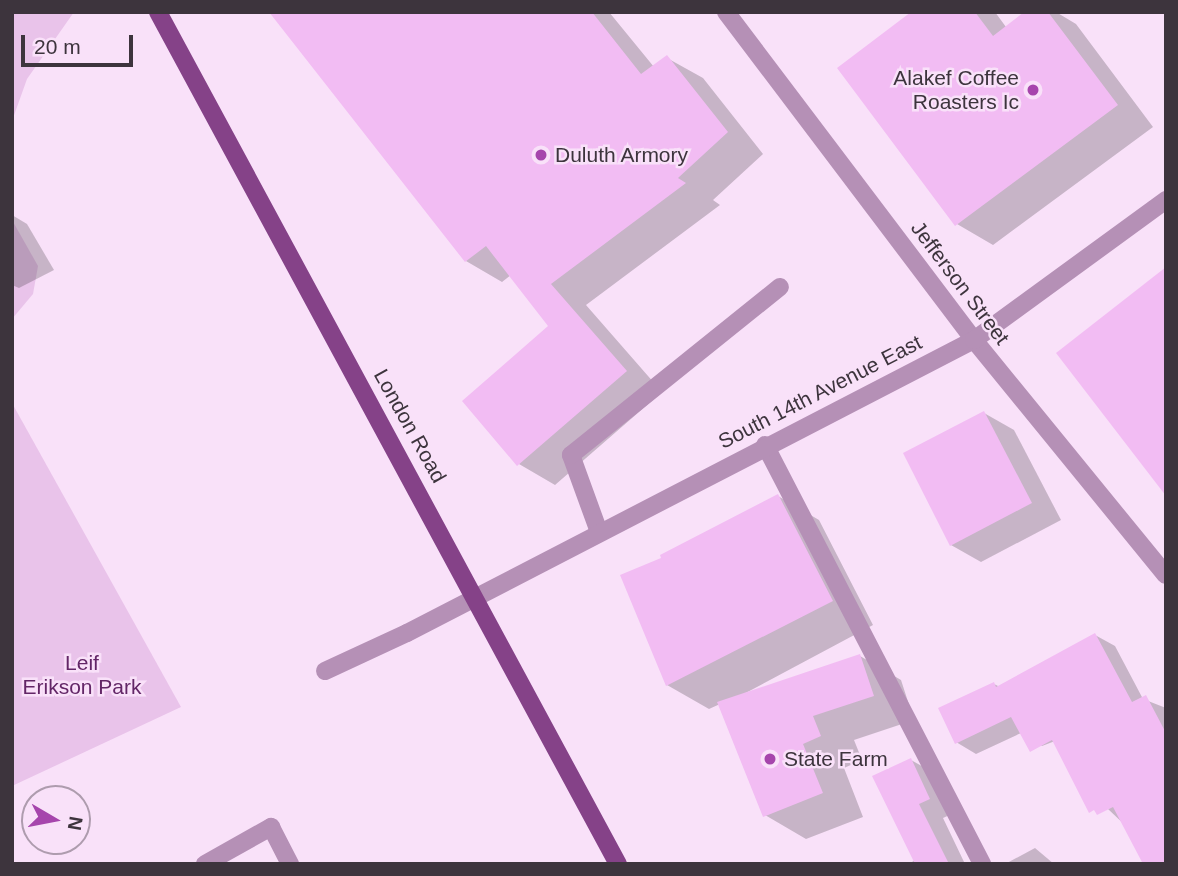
<!DOCTYPE html>
<html>
<head>
<meta charset="utf-8">
<style>
	body { margin:0 }
	#map { position:relative; width:1178px; height:876px; overflow:hidden; background:#f9e1f9; font-family:Arial,sans-serif }
	div>[style] { position:absolute }
	[style*='--x'] { left:calc(var(--x)*1px); top:calc(var(--y)*1px); width:calc(var(--w)*1px); rotate:calc(var(--a)*1deg) }
	.green>* { inset:0; background:#e9c3ea }
	.shadow>* { inset:0; background:#0003 }
	.building>* { inset:0; background:#f2bcf3 }
	.minor>* { height:18px; margin:-9px; padding:0 9px; transform-origin:9px; border-radius:9px; background:#b590b6 }
	.major>* { height:18px; margin:-9px; padding:0 9px; transform-origin:9px; border-radius:9px; background:#854288 }
	.dots>* { width:19px; height:19px; translate:-50% -50%; box-sizing:border-box; border:4px solid #f9e1f9; border-radius:50% }
	span { translate:-50% -50%; white-space:nowrap; text-align:center; line-height:1.15; -webkit-text-stroke:5px #f9e1f9; paint-order:stroke }
	.poi-label { font-size:21px; color:#3d343d }
	.right { translate:-100% -50%; text-align:right }
	.left { translate:0 -50%; text-align:left }
	.street-label { font-size:21px; color:#3d343d }
	.park-label { font-size:21px; color:#632667 }
	.frame { position:absolute; inset:0; border:14px solid #3d343d; pointer-events:none }
	.north { position:absolute; left:21px; top:785px; width:70px; height:70px; box-sizing:border-box; background:#f9e1f9; border:2px solid #ae9cae; border-radius:50%; rotate:100deg; font-size:19px; font-weight:700; line-height:28px; text-align:center; color:#3d343d }
	.north::after { content:''; display:block; margin:auto; width:24px; height:32px; background:#a645ac; clip-path:polygon(50% 0,100% 100%,50% 72%,0 100%) }
	.scale { position:absolute; left:21px; top:35px; width:112px; height:32px; box-sizing:border-box; border:4px solid #3d343d; border-top:0; padding-left:9px; font-size:21px; line-height:24px; white-space:nowrap; color:#3d343d; -webkit-text-stroke:5px #f9e1f9; paint-order:stroke }
</style>
</head>
<body>
<div id="map">
	<div class="green">
		<div style="clip-path:polygon(12px 12px,74px 12px,27px 79px,12px 121px)"></div>
		<div style="clip-path:polygon(12px 220px,38px 266px,33px 294px,12px 319px)"></div>
		<div style="clip-path:polygon(12px 403px,181px 707px,12px 786px)"></div>
	</div>
	<div class="shadow">
		<div style="clip-path:polygon(272px 12px,609px 12px,654px 67px,667px 58px,703px 78px,763px 154px,713px 200px,720px 205px,586px 305px,662px 392px,555px 485px,519px 464px,551px 326px,511px 275px,502px 282px,466px 261px)"></div>
		<div style="clip-path:polygon(914px 12px,995px 12px,1006px 27px,1027px 12px,1056px 12px,1076px 24px,1153px 127px,993px 245px,957px 224px)"></div>
		<div style="clip-path:polygon(12px 215px,27px 224px,54px 270px,19px 288px,12px 285px)"></div>
		<div style="clip-path:polygon(984px 413px,1014px 430px,1061px 520px,981px 562px,951px 545px)"></div>
		<div style="clip-path:polygon(778px 496px,819px 520px,873px 625px,740px 696px,860px 656px,901px 680px,914px 720px,854px 740px,862px 760px,844px 768px,863px 817px,806px 839px,765px 815px,720px 704px,709px 709px,667px 685px,622px 576px,664px 559px)"></div>
		<div style="clip-path:polygon(1095px 635px,1115px 646px,1143px 699px,1166px 708px,1166px 864px,1108px 809px,1076px 733px,1042px 746px,1021px 733px,976px 754px,956px 742px,994px 684px,1000px 687px)"></div>
		<div style="clip-path:polygon(911px 760px,936px 774px,954px 813px,943px 818px,965px 864px,909px 864px,915px 860px)"></div>
		<div style="clip-path:polygon(1035px 848px,1054px 864px,1007px 864px,1007px 863px)"></div>
	</div>
	<div class="building">
		<div style="clip-path:polygon(269px 12px,592px 12px,641px 74px,667px 55px,728px 132px,678px 178px,686px 183px,551px 284px,627px 371px,517px 466px,462px 401px,548px 326px,486px 246px,465px 262px)"></div>
		<div style="clip-path:polygon(911px 12px,975px 12px,993px 36px,1024px 12px,1048px 12px,1118px 105px,955px 226px,837px 68px)"></div>
		<div style="clip-path:polygon(1166px 267px,1166px 496px,1056px 353px)"></div>
		<div style="clip-path:polygon(984px 411px,1032px 503px,950px 546px,903px 453px)"></div>
		<div style="clip-path:polygon(778px 494px,833px 601px,666px 686px,620px 575px,661px 558px,660px 555px)"></div>
		<div style="clip-path:polygon(1095px 633px,1132px 702px,1146px 695px,1166px 733px,1166px 864px,1143px 864px,1113px 807px,1097px 815px,1094px 810px,1089px 813px,1052px 740px,1030px 752px,1011px 717px,955px 744px,938px 708px,994px 682px,996px 687px)"></div>
		<div style="clip-path:polygon(860px 654px,874px 696px,813px 716px,821px 736px,803px 744px,823px 793px,763px 817px,717px 702px)"></div>
		<div style="clip-path:polygon(911px 758px,930px 799px,919px 804px,949px 864px,915px 864px,872px 776px)"></div>
	</div>
	<div class="minor">
		<div style="--x:726;--y:12;--w:411;--a:52.9"></div>
		<div style="--x:974;--y:340;--w:303;--a:50.8"></div>
		<div style="--x:765;--y:445;--w:472;--a:62.6"></div>
		<div style="--x:599;--y:532;--w:82;--a:-110"></div>
		<div style="--x:571;--y:455;--w:268;--a:-38.8"></div>
		<div style="--x:325;--y:671;--w:90;--a:-24.9"></div>
		<div style="--x:407;--y:633;--w:638;--a:-27.33"></div>
		<div style="--x:974;--y:340;--w:238;--a:-36.1"></div>
		<div style="--x:205;--y:864;--w:76;--a:-29.3"></div>
		<div style="--x:271;--y:827;--w:42;--a:62.8"></div>
	</div>
	<div class="major">
		<div style="--x:158;--y:12;--w:968;--a:61.64"></div>
	</div>
	<div class="dots">
		<div style="left:1033px;top:90px;background:#a645ac"></div>
		<div style="left:541px;top:155px;background:#a645ac"></div>
		<div style="left:770px;top:759px;background:#a645ac"></div>
	</div>
	<div class="poi-label">
		<span class="right" style="left:1019px;top:90px">Alakef Coffee<br>Roasters Ic</span>
		<span class="left" style="left:555px;top:155px">Duluth Armory</span>
		<span class="left" style="left:784px;top:759px">State Farm</span>
	</div>
	<div class="street-label">
		<span style="left:960px;top:283px;rotate:53deg">Jefferson Street</span>
		<span style="left:820px;top:392px;rotate:-27deg">South 14th Avenue East</span>
		<span style="left:410px;top:426px;rotate:61deg">London Road</span>
	</div>
	<div class="park-label">
		<span style="left:82px;top:675px">Leif<br>Erikson Park</span>
	</div>
	<div class="frame"></div>
	<div class="north">N</div>
	<div class="scale">20 m</div>
</div>
</body>
</html>
